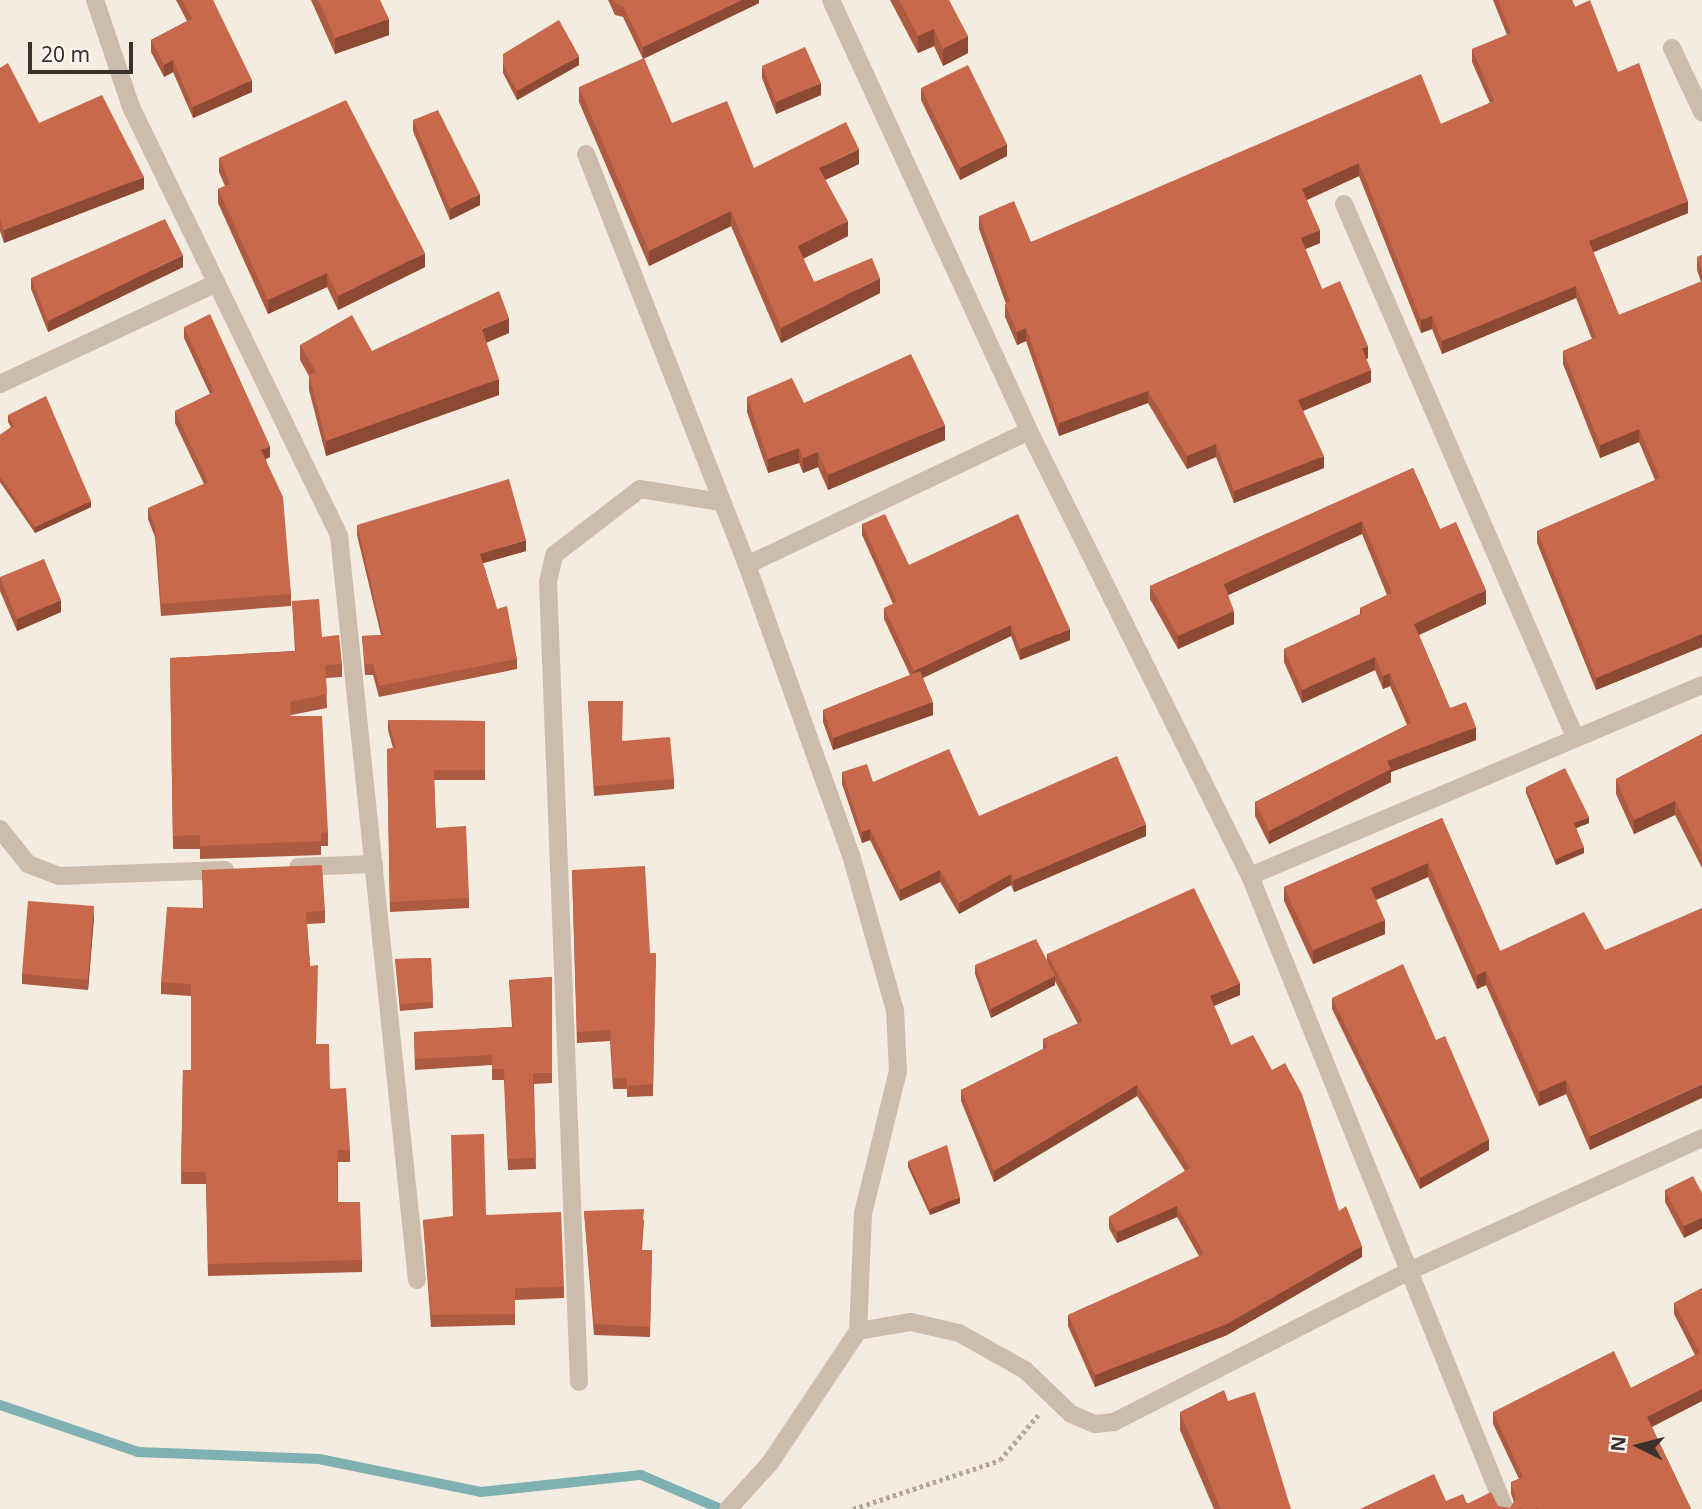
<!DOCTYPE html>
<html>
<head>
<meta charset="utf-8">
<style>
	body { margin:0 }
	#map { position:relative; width:1702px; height:1509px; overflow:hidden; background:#f4ebe1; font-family:"Noto Sans",sans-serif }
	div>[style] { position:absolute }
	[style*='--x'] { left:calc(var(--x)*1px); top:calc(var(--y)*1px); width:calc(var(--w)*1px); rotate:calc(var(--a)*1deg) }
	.stream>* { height:10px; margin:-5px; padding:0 5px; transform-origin:5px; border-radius:5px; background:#7fb0b2 }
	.path>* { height:4.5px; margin-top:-2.25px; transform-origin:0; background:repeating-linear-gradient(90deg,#b9a596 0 3.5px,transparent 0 7px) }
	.street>* { height:18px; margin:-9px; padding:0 9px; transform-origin:9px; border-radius:9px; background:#cdbbac }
	.wall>* { inset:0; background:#ac5a40 }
	.shaded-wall>* { inset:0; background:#8c4a34 }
	.building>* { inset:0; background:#c8694b }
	span { translate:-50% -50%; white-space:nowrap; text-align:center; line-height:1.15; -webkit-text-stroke:5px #fbf5ee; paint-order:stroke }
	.north { position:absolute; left:1604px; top:1411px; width:70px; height:70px; -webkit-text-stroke:5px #fbf5ee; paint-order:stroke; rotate:276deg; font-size:19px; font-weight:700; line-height:28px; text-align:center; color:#3b302b }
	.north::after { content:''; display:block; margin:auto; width:24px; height:32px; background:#3b302b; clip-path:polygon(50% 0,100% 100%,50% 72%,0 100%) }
	.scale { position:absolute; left:28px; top:42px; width:105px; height:32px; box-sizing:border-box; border:4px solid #3b302b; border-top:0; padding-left:9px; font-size:21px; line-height:24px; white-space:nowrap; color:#3b302b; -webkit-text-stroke:5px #fbf5ee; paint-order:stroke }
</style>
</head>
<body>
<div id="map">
	<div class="stream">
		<div style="--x:0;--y:1405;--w:146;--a:18.8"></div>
		<div style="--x:138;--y:1452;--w:181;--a:2.2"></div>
		<div style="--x:319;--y:1459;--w:165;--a:11.5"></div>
		<div style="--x:481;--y:1492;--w:161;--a:-6.1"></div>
		<div style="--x:641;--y:1475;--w:87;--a:23"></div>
	</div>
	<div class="path">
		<div style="--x:853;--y:1509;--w:155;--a:-18.4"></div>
		<div style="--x:1000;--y:1460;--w:59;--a:-49.8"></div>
	</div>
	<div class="street">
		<div style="--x:95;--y:0;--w:113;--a:71.4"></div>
		<div style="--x:131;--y:107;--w:477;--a:64.1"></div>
		<div style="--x:339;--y:536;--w:748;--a:84.02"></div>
		<div style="--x:831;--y:0;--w:474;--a:65.3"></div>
		<div style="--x:1029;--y:431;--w:497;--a:63.6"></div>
		<div style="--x:1250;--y:876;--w:682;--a:68.06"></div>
		<div style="--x:1672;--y:48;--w:71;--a:64.9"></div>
		<div style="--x:586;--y:154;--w:441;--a:68.6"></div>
		<div style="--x:747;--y:565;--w:312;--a:-25.4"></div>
		<div style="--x:1344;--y:204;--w:581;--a:66.57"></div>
		<div style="--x:0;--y:384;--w:239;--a:-25"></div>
		<div style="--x:747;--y:565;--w:308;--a:70.3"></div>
		<div style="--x:851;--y:855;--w:161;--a:74.2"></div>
		<div style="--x:895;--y:1010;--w:61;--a:87.2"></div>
		<div style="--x:898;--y:1071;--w:147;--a:103.8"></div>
		<div style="--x:863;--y:1214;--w:117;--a:92.4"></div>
		<div style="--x:0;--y:829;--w:45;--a:51.3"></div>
		<div style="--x:28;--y:864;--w:33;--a:21"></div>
		<div style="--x:59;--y:876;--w:166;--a:-2.1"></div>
		<div style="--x:298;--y:867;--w:76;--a:-2.3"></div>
		<div style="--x:1250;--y:876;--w:491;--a:-22.9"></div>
		<div style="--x:579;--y:1382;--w:801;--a:-92.22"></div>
		<div style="--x:548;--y:582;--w:28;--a:-77"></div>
		<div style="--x:554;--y:555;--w:108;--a:-37.5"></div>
		<div style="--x:640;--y:489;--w:81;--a:9.2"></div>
		<div style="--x:728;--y:1509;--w:62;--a:-47.6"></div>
		<div style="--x:770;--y:1463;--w:159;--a:-56.3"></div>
		<div style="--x:858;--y:1331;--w:54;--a:-9.6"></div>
		<div style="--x:911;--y:1322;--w:49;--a:12.9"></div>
		<div style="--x:959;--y:1333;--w:76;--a:29.3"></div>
		<div style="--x:1025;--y:1370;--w:64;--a:43.7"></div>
		<div style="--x:1071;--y:1414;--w:26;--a:23"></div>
		<div style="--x:1095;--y:1424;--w:19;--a:-6"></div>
		<div style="--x:1114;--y:1422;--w:329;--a:-27.1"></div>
		<div style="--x:1407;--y:1272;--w:324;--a:-24.4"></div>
	</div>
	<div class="wall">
		<div style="clip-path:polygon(176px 0,213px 0,252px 92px,193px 118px,173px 72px,164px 77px,151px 52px,151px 40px,187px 21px)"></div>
		<div style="clip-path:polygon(311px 0,380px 0,389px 35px,335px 54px)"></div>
		<div style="clip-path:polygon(608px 0,759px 0,759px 3px,643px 59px,623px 17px,615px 15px)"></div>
		<div style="clip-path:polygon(890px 0,949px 0,968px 53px,943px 66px,934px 46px,918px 53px)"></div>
		<div style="clip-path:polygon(1493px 0,1572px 0,1575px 7px,1618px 72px,1688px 213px,1593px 252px,1619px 315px,1701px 282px,1697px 270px,1697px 257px,1702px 255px,1702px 647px,1596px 690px,1537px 543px,1537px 531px,1655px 480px,1639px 442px,1600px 458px,1563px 364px,1563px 351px,1592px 339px,1576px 298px,1442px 354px,1432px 329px,1421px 333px,1359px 176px,1307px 200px,1320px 243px,1305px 249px,1322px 289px,1368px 358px,1366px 359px,1371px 382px,1303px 411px,1324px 468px,1234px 503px,1216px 457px,1187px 469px,1148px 403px,1059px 436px,1026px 341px,1017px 345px,1005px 317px,1005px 304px,1006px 304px,979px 229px,979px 216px,1031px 242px,1441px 124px,1490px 103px,1472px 62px,1472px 49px,1507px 35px)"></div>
		<div style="clip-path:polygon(503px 54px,579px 65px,517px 100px,503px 73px)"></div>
		<div style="clip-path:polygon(762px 66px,821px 95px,776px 114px,762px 78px)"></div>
		<div style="clip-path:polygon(0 68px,39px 123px,144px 189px,4px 243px,0 231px)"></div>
		<div style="clip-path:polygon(579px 87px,672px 123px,754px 168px,859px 164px,825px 180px,848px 236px,803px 259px,814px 282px,880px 293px,781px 343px,731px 226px,649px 266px,579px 102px)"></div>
		<div style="clip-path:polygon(921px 88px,1007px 156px,960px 180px,921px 100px)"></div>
		<div style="clip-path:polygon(413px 120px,480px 205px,450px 220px,413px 131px)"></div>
		<div style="clip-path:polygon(219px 158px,425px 267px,338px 310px,327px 287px,268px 314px,218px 203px,218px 189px,225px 186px,219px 172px)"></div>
		<div style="clip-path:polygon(183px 267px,48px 332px,31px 289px,31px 278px)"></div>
		<div style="clip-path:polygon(184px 327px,270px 457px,266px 459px,291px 594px,291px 606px,161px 616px,155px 537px,148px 519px,148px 508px,204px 484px,175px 423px,175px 411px,210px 394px,184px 338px)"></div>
		<div style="clip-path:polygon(509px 333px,486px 343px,499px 395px,326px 456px,309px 390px,309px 376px,300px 360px,300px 345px,372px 351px)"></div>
		<div style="clip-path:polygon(747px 397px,804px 403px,945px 440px,828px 490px,818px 467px,803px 473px,799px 463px,768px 473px,747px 412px)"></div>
		<div style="clip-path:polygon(8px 415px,91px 507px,35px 533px,0 482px,0 435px,11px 427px,8px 422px)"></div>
		<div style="clip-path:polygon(1413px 468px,1440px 529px,1486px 604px,1419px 635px,1450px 708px,1476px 740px,1391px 772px,1391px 782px,1269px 844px,1255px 816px,1255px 802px,1407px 725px,1390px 686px,1383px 689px,1375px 670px,1302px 703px,1284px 662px,1284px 649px,1360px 614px,1360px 608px,1387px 595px,1362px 534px,1228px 595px,1234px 624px,1178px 649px,1150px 599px,1150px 586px)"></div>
		<div style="clip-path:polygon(862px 524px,909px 565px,1070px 640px,1020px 660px,1011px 636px,923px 678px,933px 715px,833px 750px,823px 722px,823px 710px,910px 675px,884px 619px,884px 608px,893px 604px,862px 535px)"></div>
		<div style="clip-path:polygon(357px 525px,526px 551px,483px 563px,497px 609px,517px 659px,517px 669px,379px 697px,373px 675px,365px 675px,362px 636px,381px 635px,357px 535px)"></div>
		<div style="clip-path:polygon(0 577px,61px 612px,17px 631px,0 591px)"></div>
		<div style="clip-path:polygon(292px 601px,322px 637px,342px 664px,342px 677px,326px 678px,327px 708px,291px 715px,328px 832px,328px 846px,321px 846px,321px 855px,200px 859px,200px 849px,173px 849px,170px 658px,295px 651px)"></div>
		<div style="clip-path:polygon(588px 701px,623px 741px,674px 779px,674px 789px,594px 796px)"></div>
		<div style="clip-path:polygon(388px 720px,485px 721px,485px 780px,434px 780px,436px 828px,469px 898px,469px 908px,390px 912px,387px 749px,393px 748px,388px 730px)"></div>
		<div style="clip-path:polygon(1702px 734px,1702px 868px,1675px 815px,1634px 834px,1616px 794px,1616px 779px)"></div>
		<div style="clip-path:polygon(842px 772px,979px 816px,1146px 836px,1014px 892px,1011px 885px,959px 914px,940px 882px,900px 901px,870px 840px,862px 843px,842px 784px)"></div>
		<div style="clip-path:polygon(1526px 787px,1589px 823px,1576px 828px,1584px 853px,1556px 865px,1526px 793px)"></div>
		<div style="clip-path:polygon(1442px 818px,1500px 951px,1605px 950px,1590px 1150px,1566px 1094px,1539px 1106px,1486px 985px,1477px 989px,1428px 877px,1376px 900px,1385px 934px,1313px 964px,1284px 901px,1284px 887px)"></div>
		<div style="clip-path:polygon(202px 870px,325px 911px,325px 923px,307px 924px,316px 1044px,350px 1150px,350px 1162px,338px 1162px,338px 1202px,362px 1260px,362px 1272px,208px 1276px,206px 1184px,181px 1184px,183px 1070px,191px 1070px,191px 996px,161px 994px,161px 982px,203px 908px)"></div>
		<div style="clip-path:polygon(572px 870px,650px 953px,656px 953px,653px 1096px,627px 1097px,627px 1089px,613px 1089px,610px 1041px,577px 1043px)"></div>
		<div style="clip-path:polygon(94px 917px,88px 990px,22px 984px,22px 974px)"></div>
		<div style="clip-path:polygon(1047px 954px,1240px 995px,1214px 1006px,1231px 1045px,1339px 1211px,1362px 1257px,1227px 1335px,1095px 1387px,1068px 1326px,1068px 1315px,1199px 1256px,1177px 1217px,1117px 1243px,1109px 1228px,1109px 1217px,1185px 1171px,1137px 1096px,994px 1182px,961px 1101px,961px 1090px,1043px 1049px,1043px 1039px,1078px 1024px,1055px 981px,1055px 985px,991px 1018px,975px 974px,975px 965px,1047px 960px)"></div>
		<div style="clip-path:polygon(431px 958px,433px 1008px,400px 1011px,395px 959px)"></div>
		<div style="clip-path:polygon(552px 977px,552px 1083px,534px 1084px,536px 1169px,508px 1170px,504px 1080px,492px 1080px,492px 1065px,415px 1070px,414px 1032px,512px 1027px,509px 980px)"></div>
		<div style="clip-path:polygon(1332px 998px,1436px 1040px,1489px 1150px,1420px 1189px,1332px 1009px)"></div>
		<div style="clip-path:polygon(908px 1161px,960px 1203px,930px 1215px,908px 1167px)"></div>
		<div style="clip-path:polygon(1665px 1190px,1702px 1193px,1684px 1238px,1665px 1202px)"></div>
		<div style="clip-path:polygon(584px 1211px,644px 1220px,642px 1250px,652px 1250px,650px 1337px,594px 1335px)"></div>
		<div style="clip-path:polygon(486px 1215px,564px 1287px,564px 1298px,515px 1300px,515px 1325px,431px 1327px,423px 1220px)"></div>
		<div style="clip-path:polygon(1702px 1288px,1702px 1401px,1652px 1427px,1691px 1509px,1360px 1509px,1446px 1501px,1510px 1508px,1514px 1502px,1511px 1494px,1511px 1482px,1519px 1479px,1493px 1424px,1493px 1412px,1631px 1388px,1695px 1355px,1674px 1314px,1674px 1303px)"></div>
		<div style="clip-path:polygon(1228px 1401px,1291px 1509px,1214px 1509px,1180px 1430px,1180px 1412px)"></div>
	</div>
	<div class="shaded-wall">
		<div style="clip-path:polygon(742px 0,759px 0,759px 3px,643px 59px,643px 47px)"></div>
		<div style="clip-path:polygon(389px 19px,389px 35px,335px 54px,335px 38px)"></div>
		<div style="clip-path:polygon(934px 29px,934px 46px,918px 53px,918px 36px)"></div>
		<div style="clip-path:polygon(968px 36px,968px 53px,943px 66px,943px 49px)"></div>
		<div style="clip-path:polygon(579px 56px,579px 65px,517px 100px,517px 91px)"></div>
		<div style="clip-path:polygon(173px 60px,173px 72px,164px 77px,164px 65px)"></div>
		<div style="clip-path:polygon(252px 80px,252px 92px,193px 118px,193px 107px)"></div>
		<div style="clip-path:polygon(821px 83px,821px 95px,776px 114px,776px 102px)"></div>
		<div style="clip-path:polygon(1007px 144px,1007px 156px,960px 180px,960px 168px)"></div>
		<div style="clip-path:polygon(859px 149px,859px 164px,819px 183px,819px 168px)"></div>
		<div style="clip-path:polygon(1359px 163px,1359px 176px,1302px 202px,1302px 189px)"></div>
		<div style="clip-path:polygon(144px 177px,144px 189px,4px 243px,4px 230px)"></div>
		<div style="clip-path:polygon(480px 194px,480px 205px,450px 220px,450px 209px)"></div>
		<div style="clip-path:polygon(1688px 201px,1688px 213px,1589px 254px,1589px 241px)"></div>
		<div style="clip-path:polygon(731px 211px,731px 226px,649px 266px,649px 251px)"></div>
		<div style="clip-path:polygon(848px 221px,848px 236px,798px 261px,798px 246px)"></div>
		<div style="clip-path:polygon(1320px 230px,1320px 243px,1301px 251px,1301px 238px)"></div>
		<div style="clip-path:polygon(425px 253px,425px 267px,338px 310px,338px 296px)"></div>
		<div style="clip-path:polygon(183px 255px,183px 267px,48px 332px,48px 321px)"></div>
		<div style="clip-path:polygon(327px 273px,327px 287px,268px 314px,268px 300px)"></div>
		<div style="clip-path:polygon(880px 278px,880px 293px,781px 343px,781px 328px)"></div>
		<div style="clip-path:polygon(1576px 286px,1576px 298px,1442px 354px,1442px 341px)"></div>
		<div style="clip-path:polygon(1432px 316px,1432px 329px,1421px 333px,1421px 320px)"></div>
		<div style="clip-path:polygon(509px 318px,509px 333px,482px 344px,482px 329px)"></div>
		<div style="clip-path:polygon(1026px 328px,1026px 341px,1017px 345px,1017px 332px)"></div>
		<div style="clip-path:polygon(1368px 346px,1368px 358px,1362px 361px,1362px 348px)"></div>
		<div style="clip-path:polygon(1371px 370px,1371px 382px,1298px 413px,1298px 400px)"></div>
		<div style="clip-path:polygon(499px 379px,499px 395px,326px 456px,326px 441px)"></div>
		<div style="clip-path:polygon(1148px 391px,1148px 403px,1059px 436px,1059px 423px)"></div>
		<div style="clip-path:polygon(945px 425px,945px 440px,828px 490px,828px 475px)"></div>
		<div style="clip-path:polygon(1639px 429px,1639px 442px,1600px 458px,1600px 445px)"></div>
		<div style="clip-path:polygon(1216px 444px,1216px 457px,1187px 469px,1187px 456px)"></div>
		<div style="clip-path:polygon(270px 446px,270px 457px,261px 461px,261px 450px)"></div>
		<div style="clip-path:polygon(799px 448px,799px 463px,768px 473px,768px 459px)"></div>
		<div style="clip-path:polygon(818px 452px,818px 467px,803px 473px,803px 458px)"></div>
		<div style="clip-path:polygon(1324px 456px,1324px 468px,1234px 503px,1234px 491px)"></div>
		<div style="clip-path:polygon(91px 501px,91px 507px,35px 533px,35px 527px)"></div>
		<div style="clip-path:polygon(1362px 521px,1362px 534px,1224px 597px,1224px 584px)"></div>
		<div style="clip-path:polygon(526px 540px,526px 551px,480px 564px,480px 554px)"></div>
		<div style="clip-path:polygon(1486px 590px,1486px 604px,1414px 637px,1414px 624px)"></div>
		<div style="clip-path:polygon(61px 600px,61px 612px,17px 631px,17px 619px)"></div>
		<div style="clip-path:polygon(1234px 611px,1234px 624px,1178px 649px,1178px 636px)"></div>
		<div style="clip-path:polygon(1011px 625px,1011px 636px,914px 682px,914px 671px)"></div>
		<div style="clip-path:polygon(1070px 629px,1070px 640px,1020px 660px,1020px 649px)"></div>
		<div style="clip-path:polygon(1702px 634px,1702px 647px,1596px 690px,1596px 678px)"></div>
		<div style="clip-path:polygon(1375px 657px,1375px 670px,1302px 703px,1302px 690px)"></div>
		<div style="clip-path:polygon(1390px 673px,1390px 686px,1383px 689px,1383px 676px)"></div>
		<div style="clip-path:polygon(933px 702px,933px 715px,833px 750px,833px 738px)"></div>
		<div style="clip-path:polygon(1476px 727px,1476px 740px,1391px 772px,1391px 782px,1269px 844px,1269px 831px,1387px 761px)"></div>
		<div style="clip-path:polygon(1675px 801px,1675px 815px,1634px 834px,1634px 820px)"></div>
		<div style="clip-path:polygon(1589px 817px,1589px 823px,1574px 829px,1574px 823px)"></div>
		<div style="clip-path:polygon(1146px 824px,1146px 836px,1014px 892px,1014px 880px)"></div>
		<div style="clip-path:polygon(870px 829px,870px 840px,862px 843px,862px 832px)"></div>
		<div style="clip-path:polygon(1584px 847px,1584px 853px,1556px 865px,1556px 859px)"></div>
		<div style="clip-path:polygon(1428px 863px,1428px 877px,1371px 902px,1371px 888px)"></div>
		<div style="clip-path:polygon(940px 870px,940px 882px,900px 901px,900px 890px)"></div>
		<div style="clip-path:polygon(1011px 874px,1011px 885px,959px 914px,959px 903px)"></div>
		<div style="clip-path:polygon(94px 906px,94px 917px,88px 990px,88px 980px)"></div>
		<div style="clip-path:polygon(1385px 920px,1385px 934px,1313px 964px,1313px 950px)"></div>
		<div style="clip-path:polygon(1486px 971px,1486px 985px,1477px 989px,1477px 975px)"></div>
		<div style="clip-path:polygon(1055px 976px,1055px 985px,991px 1018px,991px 1009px)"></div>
		<div style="clip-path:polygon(1240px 983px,1240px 995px,1210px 1007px,1210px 996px)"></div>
		<div style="clip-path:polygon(1566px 1080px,1566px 1094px,1539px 1106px,1539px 1092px)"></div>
		<div style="clip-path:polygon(1702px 1084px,1702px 1098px,1590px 1150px,1590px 1136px)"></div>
		<div style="clip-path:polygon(1137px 1085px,1137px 1096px,994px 1182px,994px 1171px)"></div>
		<div style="clip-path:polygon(1489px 1139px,1489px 1150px,1420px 1189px,1420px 1178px)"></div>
		<div style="clip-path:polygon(960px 1197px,960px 1203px,930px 1215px,930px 1209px)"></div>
		<div style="clip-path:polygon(1177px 1206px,1177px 1217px,1117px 1243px,1117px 1232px)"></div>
		<div style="clip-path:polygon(1702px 1217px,1702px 1229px,1684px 1238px,1684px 1226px)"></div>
		<div style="clip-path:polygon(1362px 1246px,1362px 1257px,1227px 1335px,1095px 1387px,1095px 1375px)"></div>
		<div style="clip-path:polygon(1702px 1389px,1702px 1401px,1647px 1429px,1647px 1417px)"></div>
	</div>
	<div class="building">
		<div style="clip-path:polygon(182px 0,213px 0,252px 80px,193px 107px,173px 60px,164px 65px,151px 40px,192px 19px)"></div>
		<div style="clip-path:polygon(318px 0,380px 0,389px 19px,335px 38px)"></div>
		<div style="clip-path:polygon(614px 0,742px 0,643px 47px,623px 6px,615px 3px)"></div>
		<div style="clip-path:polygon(899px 0,949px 0,968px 36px,943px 49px,934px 29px,918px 36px)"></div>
		<div style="clip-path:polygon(1498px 0,1572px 0,1575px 7px,1590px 0,1618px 72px,1639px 63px,1688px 201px,1589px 241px,1619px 315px,1702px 281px,1702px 634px,1596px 678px,1537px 531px,1660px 478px,1639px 429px,1600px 445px,1563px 351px,1596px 337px,1576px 286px,1442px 341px,1432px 316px,1421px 320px,1359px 163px,1302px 189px,1320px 230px,1301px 238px,1322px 289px,1340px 281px,1368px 346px,1362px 348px,1371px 370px,1298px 400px,1324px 456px,1234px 491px,1216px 444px,1187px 456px,1148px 391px,1059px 423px,1026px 328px,1017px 332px,1005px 304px,1010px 302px,979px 216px,1014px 201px,1031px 242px,1421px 74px,1441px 124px,1494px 101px,1472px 49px,1511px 33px)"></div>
		<div style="clip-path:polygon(559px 20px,579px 56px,517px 91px,503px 64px,503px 54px)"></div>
		<div style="clip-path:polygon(805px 47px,821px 83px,776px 102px,762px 66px)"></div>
		<div style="clip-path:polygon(644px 58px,672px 123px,727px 101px,754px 168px,846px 122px,859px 149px,819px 168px,848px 221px,798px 246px,814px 282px,872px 258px,880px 278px,781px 328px,731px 211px,649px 251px,579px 87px)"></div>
		<div style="clip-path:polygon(8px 63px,39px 123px,102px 95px,144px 177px,4px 230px,0 219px,0 68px)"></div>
		<div style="clip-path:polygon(968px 65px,1007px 144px,960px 168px,921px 88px)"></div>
		<div style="clip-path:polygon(346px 100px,425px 253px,338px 296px,327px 273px,268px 300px,218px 189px,230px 184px,219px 158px)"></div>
		<div style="clip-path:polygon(438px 110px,480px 194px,450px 209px,413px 120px)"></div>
		<div style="clip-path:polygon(165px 219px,183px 255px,48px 321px,31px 278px)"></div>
		<div style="clip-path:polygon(1702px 255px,1702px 271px,1697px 257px)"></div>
		<div style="clip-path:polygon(499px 291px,509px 318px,482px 329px,499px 379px,326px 441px,309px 375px,316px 372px,300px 345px,352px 315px,372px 351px)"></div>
		<div style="clip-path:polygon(210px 314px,270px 446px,261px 450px,283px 497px,291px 594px,161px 604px,155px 526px,148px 508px,208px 482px,175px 411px,214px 392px,184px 327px)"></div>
		<div style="clip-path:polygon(911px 354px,945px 425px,828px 475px,818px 452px,803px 458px,799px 448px,768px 459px,747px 397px,792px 378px,804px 403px)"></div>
		<div style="clip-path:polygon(46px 396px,91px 501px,35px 527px,0 476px,0 435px,14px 426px,8px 415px)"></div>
		<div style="clip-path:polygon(1413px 468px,1440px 529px,1456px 522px,1486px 590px,1414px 624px,1450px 708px,1466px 702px,1476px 727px,1387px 761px,1391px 769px,1269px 831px,1255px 802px,1411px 723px,1390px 673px,1383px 676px,1375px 657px,1302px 690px,1284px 649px,1363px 613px,1360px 608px,1392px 593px,1362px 521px,1224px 584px,1234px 611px,1178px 636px,1150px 586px)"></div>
		<div style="clip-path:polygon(509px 479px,526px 540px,480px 554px,497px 609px,507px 606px,517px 659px,379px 686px,373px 664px,365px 665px,362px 636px,383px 635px,357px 525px)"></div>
		<div style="clip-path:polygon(885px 514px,909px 565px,1018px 514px,1070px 629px,1020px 649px,1011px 625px,914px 671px,884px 608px,897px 602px,862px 524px)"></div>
		<div style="clip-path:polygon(44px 559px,61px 600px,17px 619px,0 577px)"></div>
		<div style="clip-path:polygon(319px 599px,322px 637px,339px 635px,342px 664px,325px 665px,327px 694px,290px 702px,291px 716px,322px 716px,328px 832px,321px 833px,321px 841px,200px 846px,200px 835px,173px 836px,170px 658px,296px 651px,292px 601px)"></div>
		<div style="clip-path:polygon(920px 671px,933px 702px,833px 738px,823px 710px)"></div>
		<div style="clip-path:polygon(588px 701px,623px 701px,622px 741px,670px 737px,674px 779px,594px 786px)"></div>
		<div style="clip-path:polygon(388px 720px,485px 721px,485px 770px,434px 770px,436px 828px,466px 826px,469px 898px,390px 902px,387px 749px,396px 748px)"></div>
		<div style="clip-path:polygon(1702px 734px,1702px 854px,1675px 801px,1634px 820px,1616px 779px)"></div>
		<div style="clip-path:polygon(949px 749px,979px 816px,1117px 756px,1146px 824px,1014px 880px,1011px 874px,959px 903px,940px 870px,900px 890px,870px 829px,862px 832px,842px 772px,867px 764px,873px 782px)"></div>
		<div style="clip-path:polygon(1565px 768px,1589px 817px,1574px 823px,1584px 847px,1556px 859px,1526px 787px)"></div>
		<div style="clip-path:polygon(1442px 818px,1500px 951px,1584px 912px,1605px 950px,1702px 908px,1702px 1084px,1590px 1136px,1566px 1080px,1539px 1092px,1486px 971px,1477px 975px,1428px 863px,1371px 888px,1385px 920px,1313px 950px,1284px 887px)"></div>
		<div style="clip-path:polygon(322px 865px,325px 911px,306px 912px,310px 966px,318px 965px,316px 1044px,329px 1044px,330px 1089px,346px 1088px,350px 1150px,338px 1150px,337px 1202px,360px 1202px,362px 1260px,208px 1264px,206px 1172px,181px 1172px,183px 1070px,191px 1070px,191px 984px,161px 982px,167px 907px,204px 908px,202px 870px)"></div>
		<div style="clip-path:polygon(645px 866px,650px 953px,656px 953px,653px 1084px,627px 1086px,627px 1078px,613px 1078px,610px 1030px,577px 1032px,572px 870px)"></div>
		<div style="clip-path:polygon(1194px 888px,1240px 983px,1210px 996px,1231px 1045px,1253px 1035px,1272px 1070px,1285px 1063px,1302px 1094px,1339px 1211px,1346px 1206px,1362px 1246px,1227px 1324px,1095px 1375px,1068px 1315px,1204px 1254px,1177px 1206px,1117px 1232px,1109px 1217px,1190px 1168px,1137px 1085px,994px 1171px,961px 1090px,1047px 1047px,1043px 1039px,1083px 1021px,1047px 954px)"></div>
		<div style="clip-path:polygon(28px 901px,94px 906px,88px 980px,22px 974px)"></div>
		<div style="clip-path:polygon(1036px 939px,1055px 976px,991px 1009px,975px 965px)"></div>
		<div style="clip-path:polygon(431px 958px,433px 1002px,400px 1004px,395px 959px)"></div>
		<div style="clip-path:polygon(1403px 964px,1436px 1040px,1445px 1036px,1489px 1139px,1420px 1178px,1332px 998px)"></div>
		<div style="clip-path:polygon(552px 977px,552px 1073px,533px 1073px,536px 1158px,508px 1159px,504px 1069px,492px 1069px,492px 1055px,415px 1059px,414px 1032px,513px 1027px,509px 980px)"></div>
		<div style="clip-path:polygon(484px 1134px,486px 1215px,561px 1212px,564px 1287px,515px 1288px,515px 1314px,431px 1315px,423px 1220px,453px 1216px,451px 1135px)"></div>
		<div style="clip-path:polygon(947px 1145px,960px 1197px,930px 1209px,908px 1161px)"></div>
		<div style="clip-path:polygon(1693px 1176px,1702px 1193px,1702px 1217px,1684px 1226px,1665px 1190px)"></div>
		<div style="clip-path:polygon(644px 1209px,641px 1250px,652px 1250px,650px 1327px,594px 1324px,584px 1211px)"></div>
		<div style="clip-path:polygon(1702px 1288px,1702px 1389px,1647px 1417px,1691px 1509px,1539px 1509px,1538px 1508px,1535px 1509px,1522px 1509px,1521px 1508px,1518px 1509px,1360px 1509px,1434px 1474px,1446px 1501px,1463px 1494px,1467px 1504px,1491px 1492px,1498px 1506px,1510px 1508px,1516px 1498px,1511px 1482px,1523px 1477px,1493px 1412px,1614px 1351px,1631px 1388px,1700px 1353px,1674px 1303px)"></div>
		<div style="clip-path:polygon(1224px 1390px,1228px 1401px,1255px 1392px,1291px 1509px,1221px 1509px,1180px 1412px)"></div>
	</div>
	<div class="north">N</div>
	<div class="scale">20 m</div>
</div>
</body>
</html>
